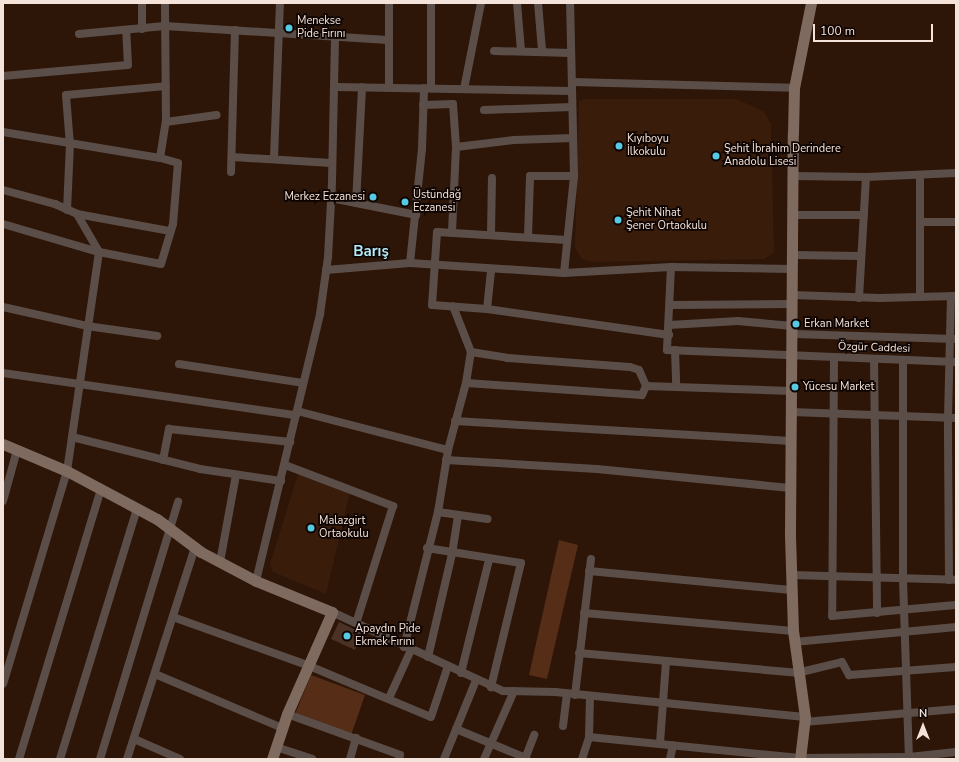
<!DOCTYPE html>
<html>
<head>
<meta charset="utf-8">
<style>
	body { margin:0 }
	#map { position:relative; width:959px; height:762px; overflow:hidden; background:#2d1508; font-family:"Nunito Sans",sans-serif }
	div>[style] { position:absolute }
	[style*='--x'] { left:calc(var(--x)*1px); top:calc(var(--y)*1px); width:calc(var(--w)*1px); rotate:calc(var(--a)*1deg) }
	.built>* { inset:0; background:#3a1c0b }
	.green>* { inset:0; background:#562e18 }
	.building>* { inset:0; background:#4c3224 }
	.minor>* { height:8px; margin:-4px; padding:0 4px; transform-origin:4px; border-radius:4px; background:#5b4e48 }
	.secondary>* { height:11px; margin:-5.5px; padding:0 5.5px; transform-origin:5.5px; border-radius:5.5px; background:#7f6a60 }
	.dots>* { width:11px; height:11px; translate:-50% -50%; box-sizing:border-box; border:2px solid #0e0502; border-radius:50% }
	span { translate:-50% -50%; white-space:nowrap; text-align:center; line-height:1.15; -webkit-text-stroke:3.5px #0e0502; paint-order:stroke }
	.poi-label { font-size:11px; color:#f4e3db }
	.left { translate:0 -50%; text-align:left }
	.right { translate:-100% -50%; text-align:right }
	.street-label { font-size:11px; color:#f4e3db }
	.district-label { font-size:15px; color:#b2eaf9; font-weight:700 }
	.frame { position:absolute; inset:0; border:4px solid #f4e3db; pointer-events:none }
	.north { position:absolute; left:903px; top:706px; width:40px; height:40px; -webkit-text-stroke:3px #0e0502; paint-order:stroke; rotate:0deg; font-size:11px; font-weight:700; line-height:16px; text-align:center; color:#f4e3db }
	.north::after { content:''; display:block; margin:auto; width:14px; height:18px; background:#f4e3db; clip-path:polygon(50% 0,100% 100%,50% 72%,0 100%) }
	.scale { position:absolute; left:813px; top:24px; width:120px; height:18px; box-sizing:border-box; border:2px solid #f4e3db; border-top:0; padding-left:5px; font-size:12px; line-height:14px; white-space:nowrap; color:#f4e3db; -webkit-text-stroke:3px #0e0502; paint-order:stroke }
</style>
</head>
<body>
<div id="map">
	<div class="built">
		<div style="clip-path:polygon(584px 99px,737px 99px,764px 112px,771px 124px,774px 253px,764px 259px,592px 262px,581px 258px,575px 248px,579px 101px)"></div>
		<div style="clip-path:polygon(299px 471px,350px 492px,326px 594px,273px 572px,270px 564px)"></div>
	</div>
	<div class="green">
		<div style="clip-path:polygon(559px 540px,578px 545px,547px 679px,529px 675px)"></div>
		<div style="clip-path:polygon(311px 675px,365px 695px,351px 735px,295px 714px)"></div>
	</div>
	<div class="building">
		<div style="clip-path:polygon(339px 622px,362px 633px,355px 650px,331px 639px)"></div>
	</div>
	<div class="minor">
		<div style="--x:142;--y:3;--w:26;--a:90"></div>
		<div style="--x:517;--y:3;--w:48;--a:85.2"></div>
		<div style="--x:538;--y:3;--w:47;--a:85.1"></div>
		<div style="--x:79;--y:34;--w:86;--a:-5.3"></div>
		<div style="--x:165;--y:26;--w:223;--a:3.6"></div>
		<div style="--x:494;--y:51;--w:77;--a:1.5"></div>
		<div style="--x:3;--y:76;--w:125;--a:-5"></div>
		<div style="--x:128;--y:65;--w:34;--a:-93"></div>
		<div style="--x:572;--y:82;--w:222;--a:1.5"></div>
		<div style="--x:336;--y:87;--w:236;--a:1"></div>
		<div style="--x:389;--y:87;--w:84;--a:-90"></div>
		<div style="--x:431;--y:88;--w:85;--a:-90"></div>
		<div style="--x:464;--y:89;--w:88;--a:-78.8"></div>
		<div style="--x:423;--y:105;--w:30;--a:-2"></div>
		<div style="--x:453;--y:104;--w:43;--a:86"></div>
		<div style="--x:456;--y:147;--w:86;--a:92.7"></div>
		<div style="--x:484;--y:110;--w:88;--a:-2"></div>
		<div style="--x:166;--y:122;--w:51;--a:-7.8"></div>
		<div style="--x:3;--y:132;--w:159;--a:9.4"></div>
		<div style="--x:160;--y:158;--w:36;--a:-81"></div>
		<div style="--x:166;--y:122;--w:119;--a:-90.5"></div>
		<div style="--x:456;--y:147;--w:58;--a:-6.9"></div>
		<div style="--x:514;--y:140;--w:59;--a:-1.9"></div>
		<div style="--x:232;--y:157;--w:99;--a:3.5"></div>
		<div style="--x:274;--y:158;--w:155;--a:-87.8"></div>
		<div style="--x:231;--y:172;--w:142;--a:-88.4"></div>
		<div style="--x:920;--y:175;--w:122;--a:90"></div>
		<div style="--x:793;--y:176;--w:73;--a:0.8"></div>
		<div style="--x:866;--y:177;--w:90;--a:-2.5"></div>
		<div style="--x:3;--y:190;--w:54;--a:15.1"></div>
		<div style="--x:55;--y:204;--w:24;--a:24"></div>
		<div style="--x:77;--y:214;--w:44;--a:59.9"></div>
		<div style="--x:99;--y:252;--w:221;--a:98.3"></div>
		<div style="--x:67;--y:471;--w:222;--a:106.7"></div>
		<div style="--x:331;--y:198;--w:87;--a:11.3"></div>
		<div style="--x:356;--y:203;--w:116;--a:-87"></div>
		<div style="--x:67;--y:210;--w:65;--a:-87.4"></div>
		<div style="--x:70;--y:145;--w:50;--a:-94.6"></div>
		<div style="--x:66;--y:95;--w:100;--a:-5.1"></div>
		<div style="--x:77;--y:214;--w:95;--a:10.4"></div>
		<div style="--x:792;--y:215;--w:72;--a:0"></div>
		<div style="--x:920;--y:222;--w:36;--a:0"></div>
		<div style="--x:3;--y:224;--w:100;--a:16.3"></div>
		<div style="--x:99;--y:252;--w:63;--a:11"></div>
		<div style="--x:161;--y:264;--w:42;--a:-73.3"></div>
		<div style="--x:173;--y:224;--w:61;--a:-85.3"></div>
		<div style="--x:178;--y:163;--w:19;--a:-164"></div>
		<div style="--x:491;--y:234;--w:56;--a:-89"></div>
		<div style="--x:528;--y:237;--w:61;--a:-88.1"></div>
		<div style="--x:530;--y:176;--w:44;--a:0"></div>
		<div style="--x:567;--y:240;--w:130;--a:-176.5"></div>
		<div style="--x:437;--y:232;--w:73;--a:93.9"></div>
		<div style="--x:432;--y:305;--w:55;--a:4.2"></div>
		<div style="--x:487;--y:309;--w:184;--a:8.1"></div>
		<div style="--x:793;--y:255;--w:68;--a:0.8"></div>
		<div style="--x:410;--y:263;--w:115;--a:-84"></div>
		<div style="--x:422;--y:149;--w:61;--a:-88.1"></div>
		<div style="--x:671;--y:267;--w:83;--a:92.8"></div>
		<div style="--x:667;--y:350;--w:289;--a:2.4"></div>
		<div style="--x:326;--y:270;--w:84;--a:-4.8"></div>
		<div style="--x:410;--y:263;--w:154;--a:3.7"></div>
		<div style="--x:564;--y:273;--w:107;--a:-3.2"></div>
		<div style="--x:671;--y:267;--w:122;--a:0.9"></div>
		<div style="--x:564;--y:273;--w:98;--a:-84.1"></div>
		<div style="--x:574;--y:176;--w:173;--a:-91.3"></div>
		<div style="--x:793;--y:295;--w:87;--a:2"></div>
		<div style="--x:880;--y:298;--w:76;--a:-1.5"></div>
		<div style="--x:859;--y:298;--w:121;--a:-86.7"></div>
		<div style="--x:670;--y:305;--w:123;--a:-0.5"></div>
		<div style="--x:3;--y:307;--w:86;--a:12.7"></div>
		<div style="--x:87;--y:326;--w:71;--a:8.1"></div>
		<div style="--x:487;--y:309;--w:38;--a:-84"></div>
		<div style="--x:669;--y:325;--w:69;--a:-3.3"></div>
		<div style="--x:738;--y:321;--w:55;--a:5.2"></div>
		<div style="--x:793;--y:334;--w:162;--a:1.8"></div>
		<div style="--x:675;--y:350;--w:37;--a:88"></div>
		<div style="--x:471;--y:352;--w:36;--a:9"></div>
		<div style="--x:507;--y:358;--w:123;--a:4.2"></div>
		<div style="--x:630;--y:367;--w:9;--a:18"></div>
		<div style="--x:639;--y:370;--w:17;--a:66"></div>
		<div style="--x:646;--y:386;--w:145;--a:2"></div>
		<div style="--x:834;--y:358;--w:258;--a:90.4"></div>
		<div style="--x:832;--y:616;--w:124;--a:-5.1"></div>
		<div style="--x:874;--y:359;--w:254;--a:89.3"></div>
		<div style="--x:903;--y:360;--w:219;--a:90"></div>
		<div style="--x:903;--y:579;--w:180;--a:88.1"></div>
		<div style="--x:179;--y:364;--w:125;--a:8.7"></div>
		<div style="--x:3;--y:373;--w:296;--a:8.2"></div>
		<div style="--x:466;--y:383;--w:176;--a:3.9"></div>
		<div style="--x:642;--y:395;--w:10;--a:-66"></div>
		<div style="--x:297;--y:411;--w:156;--a:14.5"></div>
		<div style="--x:791;--y:412;--w:165;--a:2.1"></div>
		<div style="--x:455;--y:421;--w:336;--a:3.4"></div>
		<div style="--x:72;--y:437;--w:132;--a:14"></div>
		<div style="--x:200;--y:469;--w:82;--a:8.4"></div>
		<div style="--x:163;--y:460;--w:32;--a:-79"></div>
		<div style="--x:169;--y:429;--w:122;--a:6.1"></div>
		<div style="--x:446;--y:460;--w:151;--a:3.4"></div>
		<div style="--x:597;--y:469;--w:194;--a:5.6"></div>
		<div style="--x:285;--y:465;--w:116;--a:20.8"></div>
		<div style="--x:393;--y:506;--w:123;--a:107.5"></div>
		<div style="--x:3;--y:501;--w:53;--a:-74.6"></div>
		<div style="--x:438;--y:512;--w:50;--a:8"></div>
		<div style="--x:427;--y:548;--w:95;--a:9.1"></div>
		<div style="--x:521;--y:563;--w:128;--a:103.6"></div>
		<div style="--x:220;--y:562;--w:88;--a:-79.6"></div>
		<div style="--x:589;--y:571;--w:203;--a:5.4"></div>
		<div style="--x:792;--y:575;--w:164;--a:1.7"></div>
		<div style="--x:949;--y:580;--w:162;--a:-90.4"></div>
		<div style="--x:948;--y:418;--w:122;--a:-88.6"></div>
		<div style="--x:256;--y:581;--w:275;--a:-76.5"></div>
		<div style="--x:320;--y:314;--w:58;--a:-82"></div>
		<div style="--x:328;--y:257;--w:75;--a:-86.9"></div>
		<div style="--x:332;--y:182;--w:145;--a:-88.8"></div>
		<div style="--x:332;--y:612;--w:188;--a:24.8"></div>
		<div style="--x:503;--y:691;--w:52;--a:1.1"></div>
		<div style="--x:555;--y:692;--w:251;--a:5.7"></div>
		<div style="--x:584;--y:613;--w:210;--a:4.9"></div>
		<div style="--x:173;--y:617;--w:142;--a:19.7"></div>
		<div style="--x:307;--y:665;--w:134;--a:22.8"></div>
		<div style="--x:431;--y:717;--w:54;--a:-71.6"></div>
		<div style="--x:794;--y:642;--w:163;--a:-5.3"></div>
		<div style="--x:404;--y:647;--w:139;--a:-75.9"></div>
		<div style="--x:438;--y:512;--w:63;--a:-80.8"></div>
		<div style="--x:448;--y:450;--w:69;--a:-75"></div>
		<div style="--x:466;--y:383;--w:31;--a:-81"></div>
		<div style="--x:471;--y:352;--w:49;--a:-111.4"></div>
		<div style="--x:579;--y:653;--w:219;--a:5.2"></div>
		<div style="--x:797;--y:673;--w:46;--a:-13.7"></div>
		<div style="--x:842;--y:662;--w:15;--a:62"></div>
		<div style="--x:849;--y:675;--w:107;--a:-4.3"></div>
		<div style="--x:428;--y:657;--w:106;--a:-76.9"></div>
		<div style="--x:452;--y:554;--w:39;--a:-81"></div>
		<div style="--x:461;--y:673;--w:116;--a:-76.1"></div>
		<div style="--x:155;--y:674;--w:138;--a:23"></div>
		<div style="--x:575;--y:695;--w:137;--a:-83.3"></div>
		<div style="--x:389;--y:698;--w:53;--a:-65.4"></div>
		<div style="--x:287;--y:714;--w:120;--a:19.9"></div>
		<div style="--x:400;--y:755;--w:4;--a:104"></div>
		<div style="--x:804;--y:722;--w:153;--a:-4.9"></div>
		<div style="--x:563;--y:726;--w:32;--a:-83"></div>
		<div style="--x:456;--y:729;--w:76;--a:22.5"></div>
		<div style="--x:589;--y:737;--w:212;--a:5.7"></div>
		<div style="--x:800;--y:758;--w:109;--a:-0.5"></div>
		<div style="--x:909;--y:757;--w:47;--a:-6.1"></div>
		<div style="--x:134;--y:739;--w:50;--a:23.5"></div>
		<div style="--x:660;--y:743;--w:81;--a:-85.8"></div>
		<div style="--x:276;--y:747;--w:38;--a:18"></div>
		<div style="--x:19;--y:759;--w:282;--a:-73.1"></div>
		<div style="--x:60;--y:759;--w:262;--a:-72.9"></div>
		<div style="--x:100;--y:759;--w:269;--a:-73.1"></div>
		<div style="--x:127;--y:759;--w:223;--a:-72.2"></div>
		<div style="--x:350;--y:759;--w:22;--a:-74"></div>
		<div style="--x:444;--y:759;--w:85;--a:-67.9"></div>
		<div style="--x:484;--y:759;--w:74;--a:-66.2"></div>
		<div style="--x:525;--y:759;--w:26;--a:-69"></div>
		<div style="--x:582;--y:759;--w:23;--a:-72"></div>
		<div style="--x:589;--y:737;--w:40;--a:-88.6"></div>
		<div style="--x:670;--y:759;--w:14;--a:-78"></div>
	</div>
	<div class="secondary">
		<div style="--x:3;--y:444;--w:69;--a:22.9"></div>
		<div style="--x:67;--y:471;--w:102;--a:28.1"></div>
		<div style="--x:157;--y:519;--w:55;--a:36.9"></div>
		<div style="--x:201;--y:552;--w:62;--a:27.8"></div>
		<div style="--x:256;--y:581;--w:82;--a:22.2"></div>
		<div style="--x:332;--y:612;--w:111;--a:113.8"></div>
		<div style="--x:287;--y:714;--w:47;--a:108.4"></div>
		<div style="--x:800;--y:759;--w:42;--a:-83.2"></div>
		<div style="--x:805;--y:717;--w:87;--a:-97.9"></div>
		<div style="--x:793;--y:631;--w:98;--a:-91.8"></div>
		<div style="--x:790;--y:533;--w:400;--a:-89.6"></div>
		<div style="--x:793;--y:133;--w:45;--a:-88.7"></div>
		<div style="--x:794;--y:88;--w:87;--a:-78.7"></div>
	</div>
	<div class="dots">
		<div style="left:289px;top:28px;background:#58c9e3"></div>
		<div style="left:619px;top:146px;background:#58c9e3"></div>
		<div style="left:716px;top:156px;background:#58c9e3"></div>
		<div style="left:373px;top:197px;background:#58c9e3"></div>
		<div style="left:405px;top:202px;background:#58c9e3"></div>
		<div style="left:618px;top:220px;background:#58c9e3"></div>
		<div style="left:796px;top:324px;background:#58c9e3"></div>
		<div style="left:795px;top:387px;background:#58c9e3"></div>
		<div style="left:311px;top:528px;background:#58c9e3"></div>
		<div style="left:347px;top:636px;background:#58c9e3"></div>
	</div>
	<div class="poi-label">
		<span class="left" style="left:297px;top:28px">Menekse<br>Pide Fırını</span>
		<span class="left" style="left:627px;top:146px">Kıyıboyu<br>İlkokulu</span>
		<span class="left" style="left:724px;top:156px">Şehit İbrahim Derindere<br>Anadolu Lisesi</span>
		<span class="left" style="left:413px;top:202px">Üstündağ<br>Eczanesi</span>
		<span class="right" style="left:365px;top:197px">Merkez Eczanesi</span>
		<span class="left" style="left:626px;top:220px">Şehit Nihat<br>Şener Ortaokulu</span>
		<span class="left" style="left:804px;top:324px">Erkan Market</span>
		<span class="left" style="left:803px;top:387px">Yücesu Market</span>
		<span class="left" style="left:319px;top:528px">Malazgirt<br>Ortaokulu</span>
		<span class="left" style="left:355px;top:636px">Apaydın Pide<br>Ekmek Fırını</span>
	</div>
	<div class="street-label">
		<span style="left:874px;top:348px;rotate:2deg">Özgür Caddesi</span>
	</div>
	<div class="district-label">
		<span style="left:371px;top:252px">Barış</span>
	</div>
	<div class="frame"></div>
	<div class="north">N</div>
	<div class="scale">100 m</div>
</div>
</body>
</html>
